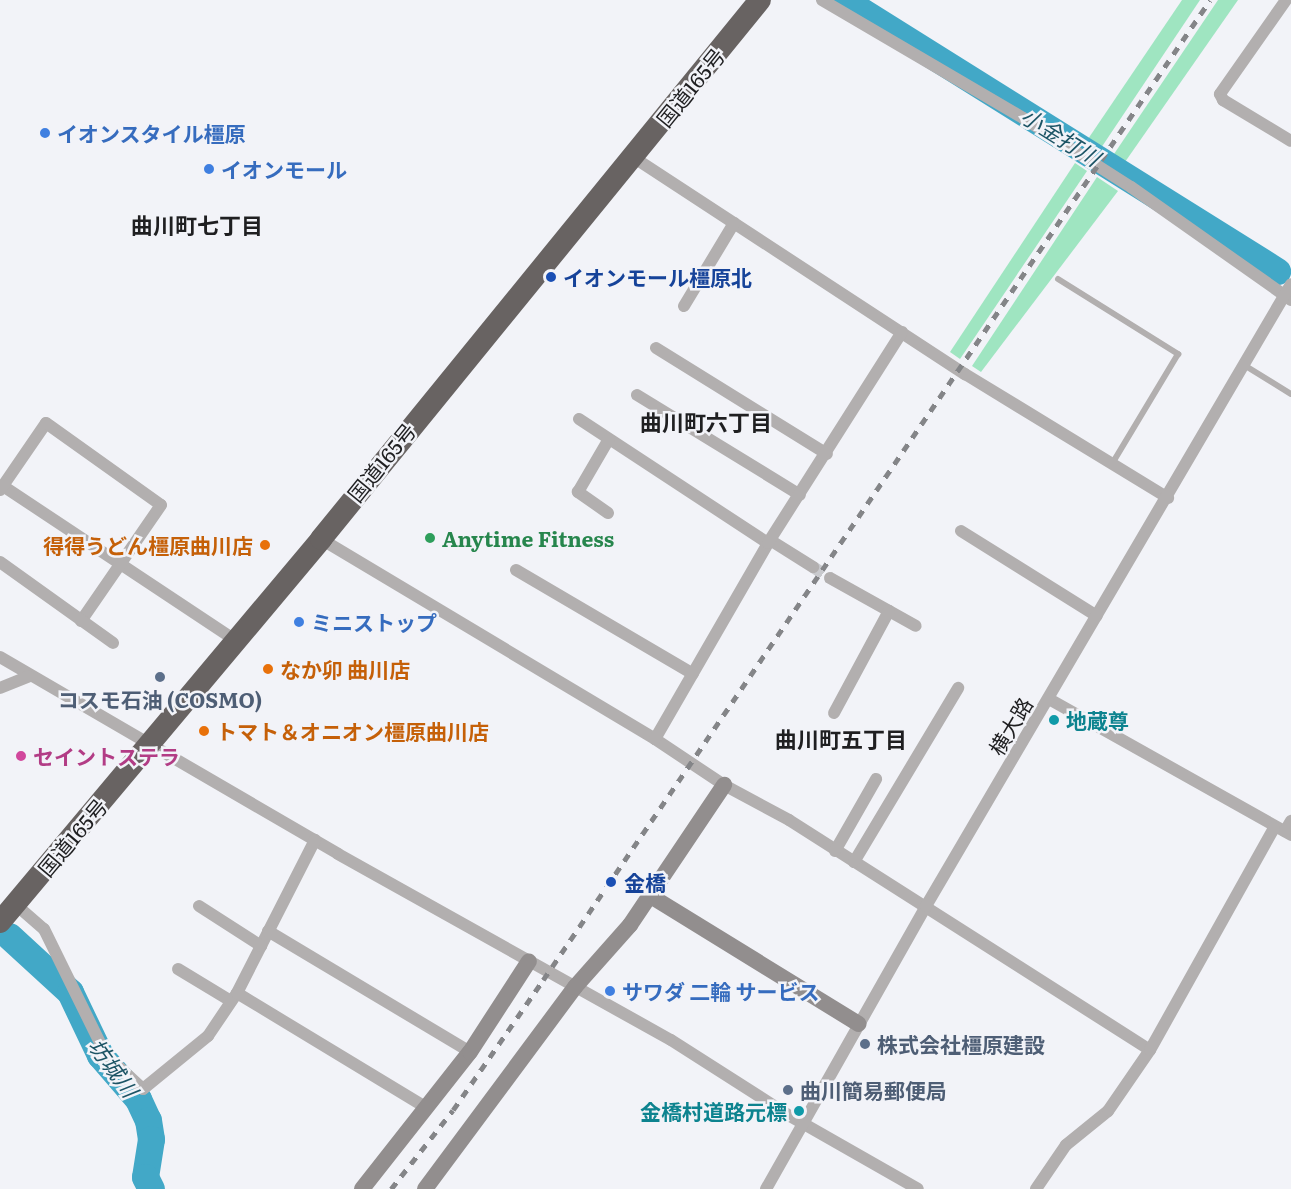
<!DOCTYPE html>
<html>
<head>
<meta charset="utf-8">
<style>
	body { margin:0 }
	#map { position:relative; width:1291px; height:1189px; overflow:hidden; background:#f2f3f8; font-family:Literata,"Noto Sans JP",serif }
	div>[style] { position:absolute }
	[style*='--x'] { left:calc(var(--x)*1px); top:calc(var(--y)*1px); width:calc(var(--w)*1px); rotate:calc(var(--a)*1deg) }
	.green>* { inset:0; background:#9fe5c1 }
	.river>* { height:27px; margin:-13.5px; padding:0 13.5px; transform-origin:13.5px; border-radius:13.5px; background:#42a8c7 }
	.street-tunnel>* { height:12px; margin-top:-6px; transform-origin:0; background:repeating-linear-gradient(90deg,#c8c9cd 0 12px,transparent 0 18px) }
	.lane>* { height:6px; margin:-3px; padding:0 3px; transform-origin:3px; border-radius:3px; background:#b2afaf }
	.street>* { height:12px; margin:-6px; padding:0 6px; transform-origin:6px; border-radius:6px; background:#b2afaf }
	.secondary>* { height:16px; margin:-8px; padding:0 8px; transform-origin:8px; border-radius:8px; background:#928e8e }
	.highway>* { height:22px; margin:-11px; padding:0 11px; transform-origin:11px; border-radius:11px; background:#686362 }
	.rail>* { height:4.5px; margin-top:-2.25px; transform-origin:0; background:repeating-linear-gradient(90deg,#848588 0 8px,transparent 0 16px) }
	.dots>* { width:16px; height:16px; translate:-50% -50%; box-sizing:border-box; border:3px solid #f2f3f8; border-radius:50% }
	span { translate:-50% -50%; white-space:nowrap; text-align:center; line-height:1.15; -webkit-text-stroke:5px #f2f3f8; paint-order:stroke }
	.street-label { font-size:21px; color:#1f1f21 }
	.shop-label { font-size:21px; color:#366cbe; font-weight:700 }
	.left { translate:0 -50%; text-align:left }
	.transit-label { font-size:21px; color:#164399; font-weight:700 }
	.leisure-label { font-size:21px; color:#27864d; font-weight:700 }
	.food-label { font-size:21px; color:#c56008; font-weight:700 }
	.right { translate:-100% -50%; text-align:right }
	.service-label { font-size:21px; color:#4e5e75; font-weight:700 }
	.culture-label { font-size:21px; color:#0d838f; font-weight:700 }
	.hotel-label { font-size:21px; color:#b23c85; font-weight:700 }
	.water-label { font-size:22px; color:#1c5465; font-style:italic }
	.neighbourhood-label { font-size:22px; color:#1f1f21; font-weight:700 }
</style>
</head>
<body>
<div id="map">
	<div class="green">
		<div style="clip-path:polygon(1182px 0,1200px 0,1101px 148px,1088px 139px)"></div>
		<div style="clip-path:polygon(1218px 0,1238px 0,1125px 162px,1114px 154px)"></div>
		<div style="clip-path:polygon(1075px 163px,1087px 171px,960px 359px,950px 352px)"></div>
		<div style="clip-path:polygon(1097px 177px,1118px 191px,981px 372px,972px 366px)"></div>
	</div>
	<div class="river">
		<div style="--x:844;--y:0;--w:511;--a:32.04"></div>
		<div style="--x:9;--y:936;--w:83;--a:42.6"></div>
		<div style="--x:70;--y:992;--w:70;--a:64.5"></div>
		<div style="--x:100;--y:1055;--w:58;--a:49.2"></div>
		<div style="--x:138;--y:1099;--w:23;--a:65"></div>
		<div style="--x:148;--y:1120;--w:19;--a:81"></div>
		<div style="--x:151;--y:1139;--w:38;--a:99"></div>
		<div style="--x:145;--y:1177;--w:13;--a:63"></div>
	</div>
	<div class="street-tunnel">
		<div style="--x:813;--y:567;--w:20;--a:33"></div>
	</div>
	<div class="lane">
		<div style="--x:1058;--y:279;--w:142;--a:32"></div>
		<div style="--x:1178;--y:354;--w:128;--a:121"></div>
		<div style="--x:1244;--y:365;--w:55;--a:31.7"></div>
	</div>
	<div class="street">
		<div style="--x:822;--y:0;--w:233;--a:30.4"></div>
		<div style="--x:1023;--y:118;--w:128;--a:32.6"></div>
		<div style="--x:1131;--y:187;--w:196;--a:35.2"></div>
		<div style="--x:1286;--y:0;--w:115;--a:125.1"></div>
		<div style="--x:1220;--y:94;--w:7;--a:63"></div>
		<div style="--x:1223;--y:100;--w:79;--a:31.1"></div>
		<div style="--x:633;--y:157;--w:397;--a:33.2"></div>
		<div style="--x:965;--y:374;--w:238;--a:31.4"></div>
		<div style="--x:684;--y:306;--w:97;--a:-58.9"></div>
		<div style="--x:656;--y:348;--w:201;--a:31.8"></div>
		<div style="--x:637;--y:395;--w:191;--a:31.5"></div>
		<div style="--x:579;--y:419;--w:226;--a:33.3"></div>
		<div style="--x:3;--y:486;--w:278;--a:33.6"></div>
		<div style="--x:0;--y:490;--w:81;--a:-55.5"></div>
		<div style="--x:46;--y:423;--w:141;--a:35.5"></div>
		<div style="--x:161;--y:505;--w:141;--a:124.6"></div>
		<div style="--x:608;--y:513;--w:37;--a:-145"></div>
		<div style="--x:578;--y:492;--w:61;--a:-59.7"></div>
		<div style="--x:961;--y:531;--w:160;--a:32"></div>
		<div style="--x:321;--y:539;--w:389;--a:30.9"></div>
		<div style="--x:655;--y:739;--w:83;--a:33.7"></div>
		<div style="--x:724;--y:785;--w:74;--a:28.3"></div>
		<div style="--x:789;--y:820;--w:428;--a:32.5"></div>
		<div style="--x:770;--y:540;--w:51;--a:32.1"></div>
		<div style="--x:0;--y:562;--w:139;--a:35.6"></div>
		<div style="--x:516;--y:570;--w:205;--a:30.4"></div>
		<div style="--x:830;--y:578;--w:98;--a:29.2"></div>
		<div style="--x:0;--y:657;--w:391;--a:30.2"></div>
		<div style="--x:338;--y:854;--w:381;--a:29.2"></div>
		<div style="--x:671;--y:1040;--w:141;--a:32.6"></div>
		<div style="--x:790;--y:1116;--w:147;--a:29.7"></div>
		<div style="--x:0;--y:688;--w:31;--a:-22"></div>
		<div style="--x:1049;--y:699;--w:278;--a:29.3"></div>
		<div style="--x:834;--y:713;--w:116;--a:-61.7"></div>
		<div style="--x:655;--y:739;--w:226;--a:-60"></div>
		<div style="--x:768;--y:543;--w:250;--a:-57.6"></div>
		<div style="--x:1285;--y:831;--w:12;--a:-59"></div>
		<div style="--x:835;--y:851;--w:83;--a:-60.3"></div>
		<div style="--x:854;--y:862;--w:203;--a:-59.1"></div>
		<div style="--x:15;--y:904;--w:38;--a:41"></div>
		<div style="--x:44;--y:929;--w:140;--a:63.8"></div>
		<div style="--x:106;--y:1055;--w:50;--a:42.6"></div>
		<div style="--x:143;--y:1089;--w:84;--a:-39.2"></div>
		<div style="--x:208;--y:1036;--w:52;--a:-56"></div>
		<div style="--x:237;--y:993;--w:172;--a:-63"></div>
		<div style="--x:199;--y:906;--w:74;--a:32.8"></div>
		<div style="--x:268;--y:931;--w:235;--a:30.9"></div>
		<div style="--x:178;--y:969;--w:62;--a:31.1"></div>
		<div style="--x:237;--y:993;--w:222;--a:31.2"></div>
		<div style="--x:766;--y:1189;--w:325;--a:-60.5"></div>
		<div style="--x:926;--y:906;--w:721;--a:-59.59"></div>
		<div style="--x:1036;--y:1189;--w:53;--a:-55.7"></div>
		<div style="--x:1066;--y:1145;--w:54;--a:-39"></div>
		<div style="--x:1108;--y:1111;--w:74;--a:-55.5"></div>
		<div style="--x:1150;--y:1050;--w:254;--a:-60.8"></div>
	</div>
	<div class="secondary">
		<div style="--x:649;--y:895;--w:246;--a:31.6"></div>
		<div style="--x:362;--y:1189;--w:174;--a:-51.8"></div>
		<div style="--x:470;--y:1052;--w:108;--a:-57"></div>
		<div style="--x:425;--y:1189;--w:252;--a:-53.4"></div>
		<div style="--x:575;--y:987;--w:83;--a:-48.4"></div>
		<div style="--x:630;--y:925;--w:169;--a:-56.1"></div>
	</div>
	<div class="highway">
		<div style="--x:0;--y:922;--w:500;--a:-50"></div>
		<div style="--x:321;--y:539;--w:695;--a:-50.84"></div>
	</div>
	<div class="rail">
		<div style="--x:391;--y:1189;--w:100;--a:-51.9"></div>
		<div style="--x:453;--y:1110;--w:158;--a:-55.3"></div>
		<div style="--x:543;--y:980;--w:1185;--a:-55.76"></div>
	</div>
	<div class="dots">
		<div style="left:45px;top:133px;background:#3f7fe0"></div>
		<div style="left:209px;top:169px;background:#3f7fe0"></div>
		<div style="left:551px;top:277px;background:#1a4fb4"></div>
		<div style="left:430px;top:538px;background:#2e9e5b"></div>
		<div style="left:265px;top:545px;background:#e8710a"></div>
		<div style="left:299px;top:622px;background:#3f7fe0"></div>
		<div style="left:268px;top:669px;background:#e8710a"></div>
		<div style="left:160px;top:677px;background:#5c6f8a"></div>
		<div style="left:1054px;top:720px;background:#0f9aa8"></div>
		<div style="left:204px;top:731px;background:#e8710a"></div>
		<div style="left:21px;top:756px;background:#d1479c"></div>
		<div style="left:611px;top:882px;background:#1a4fb4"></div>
		<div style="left:610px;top:991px;background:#3f7fe0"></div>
		<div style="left:865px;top:1044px;background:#5c6f8a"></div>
		<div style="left:788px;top:1090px;background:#5c6f8a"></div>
		<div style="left:799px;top:1111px;background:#0f9aa8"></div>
	</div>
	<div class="street-label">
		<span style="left:690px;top:87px;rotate:-51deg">国道165号</span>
		<span style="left:381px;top:462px;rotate:-51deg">国道165号</span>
		<span style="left:1010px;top:726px;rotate:-59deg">横大路</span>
		<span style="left:72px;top:837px;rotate:-50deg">国道165号</span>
	</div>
	<div class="shop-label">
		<span class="left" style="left:57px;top:133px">イオンスタイル橿原</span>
		<span class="left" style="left:221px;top:169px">イオンモール</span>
		<span class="left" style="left:311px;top:622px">ミニストップ</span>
		<span class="left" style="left:622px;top:991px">サワダ 二輪 サービス</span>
	</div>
	<div class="transit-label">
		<span class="left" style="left:563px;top:277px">イオンモール橿原北</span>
		<span class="left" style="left:624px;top:882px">金橋</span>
	</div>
	<div class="leisure-label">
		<span class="left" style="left:442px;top:538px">Anytime Fitness</span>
	</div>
	<div class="food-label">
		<span class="right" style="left:253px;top:545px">得得うどん橿原曲川店</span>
		<span class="left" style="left:280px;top:669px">なか卯 曲川店</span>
		<span class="left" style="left:216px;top:731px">トマト＆オニオン橿原曲川店</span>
	</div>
	<div class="service-label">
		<span style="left:160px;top:699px">コスモ石油 (COSMO)</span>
		<span class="left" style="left:877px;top:1044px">株式会社橿原建設</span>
		<span class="left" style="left:800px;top:1090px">曲川簡易郵便局</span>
	</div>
	<div class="culture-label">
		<span class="left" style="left:1066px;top:720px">地蔵尊</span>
		<span class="right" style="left:787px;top:1111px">金橋村道路元標</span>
	</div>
	<div class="hotel-label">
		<span class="left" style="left:33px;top:756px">セイントステラ</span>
	</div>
	<div class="water-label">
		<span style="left:1061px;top:136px;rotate:32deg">小金打川</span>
		<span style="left:114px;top:1067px;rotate:54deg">坊城川</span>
	</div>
	<div class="neighbourhood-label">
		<span style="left:197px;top:225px">曲川町七丁目</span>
		<span style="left:706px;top:422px">曲川町六丁目</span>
		<span style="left:841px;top:739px">曲川町五丁目</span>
	</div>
</div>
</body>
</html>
